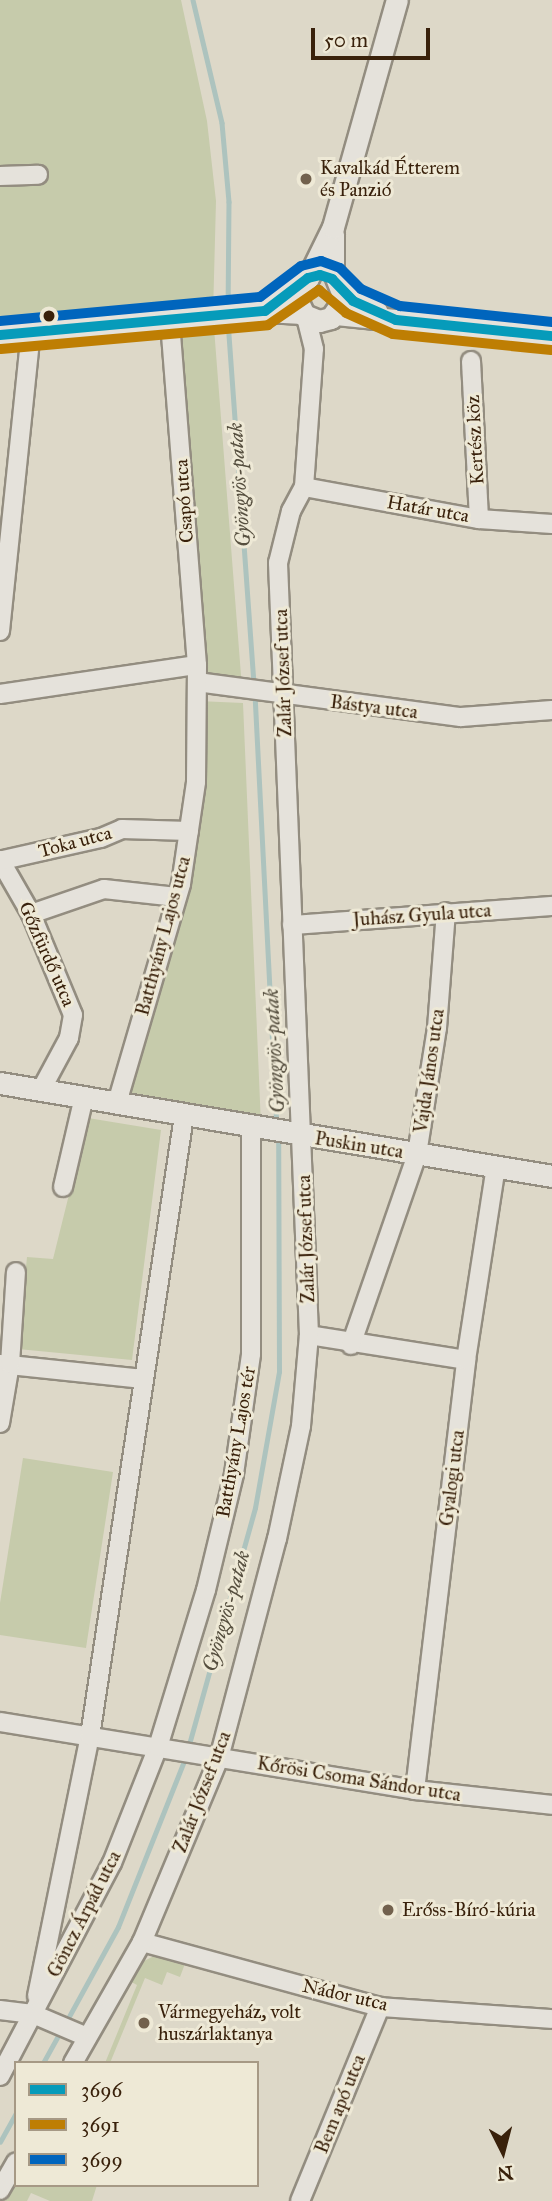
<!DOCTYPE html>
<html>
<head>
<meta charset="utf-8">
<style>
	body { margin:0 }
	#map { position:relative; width:552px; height:2201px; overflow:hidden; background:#ddd8c8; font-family:"IM FELL Great Primer",serif }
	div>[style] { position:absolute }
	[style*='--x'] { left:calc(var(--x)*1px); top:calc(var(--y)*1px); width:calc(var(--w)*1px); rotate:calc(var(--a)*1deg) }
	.green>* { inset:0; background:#c6cbab }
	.stream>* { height:4.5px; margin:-2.25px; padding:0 2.25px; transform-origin:2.25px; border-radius:2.25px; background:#adc3be }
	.roads { filter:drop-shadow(2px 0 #938d80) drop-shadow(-2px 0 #938d80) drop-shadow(0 2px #938d80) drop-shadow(0 -2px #938d80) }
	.minor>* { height:18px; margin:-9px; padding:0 9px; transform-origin:9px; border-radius:9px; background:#e5e2db }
	.tertiary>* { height:21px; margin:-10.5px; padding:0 10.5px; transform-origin:10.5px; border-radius:10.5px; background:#e5e2db }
	.bus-1>* { height:10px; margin:-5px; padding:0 5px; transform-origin:5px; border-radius:5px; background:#069bba }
	.bus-2>* { height:10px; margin:-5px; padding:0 5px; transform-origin:5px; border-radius:5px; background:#be7e03 }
	.bus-3>* { height:10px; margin:-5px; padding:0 5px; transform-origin:5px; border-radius:5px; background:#0065bd }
	.dots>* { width:19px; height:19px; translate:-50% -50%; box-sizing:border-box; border:4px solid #eee9d6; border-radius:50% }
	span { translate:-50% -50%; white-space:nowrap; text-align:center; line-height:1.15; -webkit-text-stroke:6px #eee9d6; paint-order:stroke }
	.poi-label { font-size:19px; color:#39210b }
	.left { translate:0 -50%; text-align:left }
	.street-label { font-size:19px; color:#39210b }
	.water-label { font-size:21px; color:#564f3f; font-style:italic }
	.legend { position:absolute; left:14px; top:2061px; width:245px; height:126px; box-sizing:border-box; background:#eee9d6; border:2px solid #a69985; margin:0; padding:9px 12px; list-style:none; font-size:21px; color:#39210b }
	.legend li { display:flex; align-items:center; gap:14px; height:35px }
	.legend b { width:35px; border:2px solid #a69985 }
	.north { position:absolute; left:468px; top:2117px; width:70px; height:70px; -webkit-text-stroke:5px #eee9d6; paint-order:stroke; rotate:174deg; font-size:19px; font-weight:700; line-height:28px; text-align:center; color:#39210b }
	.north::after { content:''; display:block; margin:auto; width:24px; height:32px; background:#39210b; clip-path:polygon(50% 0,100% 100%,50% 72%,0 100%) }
	.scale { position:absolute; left:311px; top:28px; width:119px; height:32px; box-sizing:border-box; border:4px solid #39210b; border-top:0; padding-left:9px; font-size:21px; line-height:24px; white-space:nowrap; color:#39210b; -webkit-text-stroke:5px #eee9d6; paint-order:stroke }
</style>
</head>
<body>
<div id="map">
	<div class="green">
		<div style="clip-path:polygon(0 0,181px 0,207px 121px,216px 201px,213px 315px,242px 688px,197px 674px,170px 320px,0 335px)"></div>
		<div style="clip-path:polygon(198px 701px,243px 703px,261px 1125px,124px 1099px,165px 961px)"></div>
		<div style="clip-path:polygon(88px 1118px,161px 1130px,132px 1360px,18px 1349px,27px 1257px,53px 1259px)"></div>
		<div style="clip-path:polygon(23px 1458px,113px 1472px,86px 1648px,0 1635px,0 1603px)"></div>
		<div style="clip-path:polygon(156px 1955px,186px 1961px,180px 1977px,167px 1972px,162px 1985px,145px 1978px,110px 2063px,105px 2063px,137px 1985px,126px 1979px,136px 1965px)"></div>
		<div style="clip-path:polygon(16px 2162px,16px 2185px,97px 2185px,92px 2201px,50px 2201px,31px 2193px,27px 2201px,0 2201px,0 2190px)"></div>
	</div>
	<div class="stream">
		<div style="--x:193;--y:0;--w:126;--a:76.7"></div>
		<div style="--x:222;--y:123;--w:79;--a:84.9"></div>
		<div style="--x:229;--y:202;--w:106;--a:90.5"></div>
		<div style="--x:228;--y:321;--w:365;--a:85.9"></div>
		<div style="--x:255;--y:694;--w:429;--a:87.1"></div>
		<div style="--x:188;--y:1748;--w:249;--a:-74.4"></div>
		<div style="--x:255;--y:1508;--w:138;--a:-80"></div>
		<div style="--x:279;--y:1372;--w:237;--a:-90.2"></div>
		<div style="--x:66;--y:2022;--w:108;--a:-61.3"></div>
		<div style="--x:118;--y:1927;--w:184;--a:-68.3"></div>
		<div style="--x:43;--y:2063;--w:38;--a:-61"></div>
		<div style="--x:0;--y:2142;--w:33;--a:-61"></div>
	</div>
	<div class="roads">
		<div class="minor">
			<div style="--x:0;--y:176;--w:38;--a:-2"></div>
			<div style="--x:471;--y:361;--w:158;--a:87.1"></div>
			<div style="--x:304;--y:487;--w:178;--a:10.4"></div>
			<div style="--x:479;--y:519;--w:73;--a:3.9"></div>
			<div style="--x:0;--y:631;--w:301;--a:-84.1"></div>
			<div style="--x:197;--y:682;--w:266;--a:7.6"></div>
			<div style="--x:461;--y:717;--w:91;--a:-4.4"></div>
			<div style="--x:0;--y:694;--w:199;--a:-8.4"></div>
			<div style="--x:0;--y:860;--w:62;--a:60.1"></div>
			<div style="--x:31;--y:914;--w:109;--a:67.4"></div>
			<div style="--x:73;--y:1015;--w:23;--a:100"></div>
			<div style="--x:69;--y:1038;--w:59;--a:118.3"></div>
			<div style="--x:3;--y:860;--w:100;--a:-12.7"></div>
			<div style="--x:101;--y:838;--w:23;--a:-23"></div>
			<div style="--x:122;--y:829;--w:67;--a:1.7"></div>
			<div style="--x:31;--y:914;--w:77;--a:-18.9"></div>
			<div style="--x:104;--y:889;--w:73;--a:6.3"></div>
			<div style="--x:292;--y:925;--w:261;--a:-4.2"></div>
			<div style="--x:117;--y:1103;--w:228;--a:-73.7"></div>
			<div style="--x:181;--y:884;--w:103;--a:-81.6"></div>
			<div style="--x:196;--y:782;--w:117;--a:-89.5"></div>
			<div style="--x:197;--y:665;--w:347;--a:-94.5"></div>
			<div style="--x:63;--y:1187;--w:92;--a:-76.9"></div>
			<div style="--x:309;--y:1335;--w:159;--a:9"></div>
			<div style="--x:351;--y:1345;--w:202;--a:-70.9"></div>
			<div style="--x:417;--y:1154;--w:128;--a:-81"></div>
			<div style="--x:437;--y:1028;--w:116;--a:-85.6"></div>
			<div style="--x:0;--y:1364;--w:144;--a:6"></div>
			<div style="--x:0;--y:1423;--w:60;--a:-80.4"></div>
			<div style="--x:10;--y:1364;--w:92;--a:-86.3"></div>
			<div style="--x:0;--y:1722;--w:421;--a:9.3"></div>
			<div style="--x:415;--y:1790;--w:138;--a:6.2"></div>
			<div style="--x:415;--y:1790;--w:433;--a:-83.2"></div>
			<div style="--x:466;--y:1360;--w:196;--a:-81.2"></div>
			<div style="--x:142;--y:1942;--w:247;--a:15.3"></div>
			<div style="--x:380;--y:2007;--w:172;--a:4"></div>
			<div style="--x:37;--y:1996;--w:265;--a:-78.5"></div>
			<div style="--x:90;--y:1736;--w:627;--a:-81.38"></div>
			<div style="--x:0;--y:2010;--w:33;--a:7"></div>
			<div style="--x:33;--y:2014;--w:59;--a:23.1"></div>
			<div style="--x:73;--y:2063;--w:139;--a:-60.3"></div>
			<div style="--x:142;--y:1942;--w:199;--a:-67.3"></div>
			<div style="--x:219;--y:1758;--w:227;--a:-75.2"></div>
			<div style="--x:277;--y:1539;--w:116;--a:-78"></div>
			<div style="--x:301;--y:1426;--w:91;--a:-85"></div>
			<div style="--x:309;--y:1335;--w:773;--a:-92.3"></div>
			<div style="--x:278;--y:563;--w:54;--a:-76"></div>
			<div style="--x:291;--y:511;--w:27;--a:-62"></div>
			<div style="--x:304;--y:487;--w:138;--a:-85.9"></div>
			<div style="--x:314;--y:349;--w:34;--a:-104"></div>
			<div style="--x:0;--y:2076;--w:241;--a:-62.3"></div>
			<div style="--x:112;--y:1863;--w:125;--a:-68.4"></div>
			<div style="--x:158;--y:1747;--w:164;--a:-73"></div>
			<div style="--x:206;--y:1590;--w:119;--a:-76.4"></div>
			<div style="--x:234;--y:1474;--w:121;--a:-81.9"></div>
			<div style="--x:251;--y:1354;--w:227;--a:-90"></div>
			<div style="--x:0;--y:2190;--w:32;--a:-60"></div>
			<div style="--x:300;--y:2201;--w:210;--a:-67.6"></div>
		</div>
		<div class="tertiary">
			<div style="--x:333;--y:234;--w:36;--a:90"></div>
			<div style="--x:333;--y:270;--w:24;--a:68"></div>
			<div style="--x:342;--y:292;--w:40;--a:29.7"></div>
			<div style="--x:297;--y:300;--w:17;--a:65"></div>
			<div style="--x:304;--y:315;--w:16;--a:22"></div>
			<div style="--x:319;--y:321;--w:12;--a:-14"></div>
			<div style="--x:331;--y:318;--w:19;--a:-55"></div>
			<div style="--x:265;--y:311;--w:54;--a:-37.5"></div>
			<div style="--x:308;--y:278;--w:57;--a:-63.9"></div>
			<div style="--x:333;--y:227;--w:236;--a:-74.3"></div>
			<div style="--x:336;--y:314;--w:217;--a:5.8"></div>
			<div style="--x:0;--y:335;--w:266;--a:-5.2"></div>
			<div style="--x:265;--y:311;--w:37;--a:3"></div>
			<div style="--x:0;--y:1083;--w:560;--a:9.56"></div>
		</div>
	</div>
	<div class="bus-1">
		<div style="--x:0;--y:335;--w:266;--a:-5.2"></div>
		<div style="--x:265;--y:311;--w:54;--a:-37.5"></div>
		<div style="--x:308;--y:278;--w:12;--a:-14"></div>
		<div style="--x:320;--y:275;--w:13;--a:18"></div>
		<div style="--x:332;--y:279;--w:30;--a:46"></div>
		<div style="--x:353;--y:301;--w:47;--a:23.8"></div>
		<div style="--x:396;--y:320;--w:157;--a:5.9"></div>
	</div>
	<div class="bus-2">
		<div style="--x:1;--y:349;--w:268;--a:-5.1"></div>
		<div style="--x:268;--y:325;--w:62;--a:-34.5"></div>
		<div style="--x:319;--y:290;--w:35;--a:40"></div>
		<div style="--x:346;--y:313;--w:51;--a:24.1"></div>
		<div style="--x:393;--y:334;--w:159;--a:5.8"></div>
	</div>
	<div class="bus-3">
		<div style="--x:0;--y:321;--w:261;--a:-5.3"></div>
		<div style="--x:260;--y:297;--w:51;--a:-37.1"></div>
		<div style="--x:301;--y:266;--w:21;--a:-14"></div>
		<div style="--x:321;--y:261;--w:20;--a:20"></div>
		<div style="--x:340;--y:268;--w:30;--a:45"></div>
		<div style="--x:361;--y:289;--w:43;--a:23.6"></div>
		<div style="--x:400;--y:306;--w:153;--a:6"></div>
	</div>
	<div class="dots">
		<div style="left:306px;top:179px;background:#72614d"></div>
		<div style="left:49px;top:316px;background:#39210b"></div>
		<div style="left:388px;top:1910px;background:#72614d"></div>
		<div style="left:144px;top:2023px;background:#72614d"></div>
	</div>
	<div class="poi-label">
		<span class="left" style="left:320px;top:179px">Kavalkád Étterem<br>és Panzió</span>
		<span class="left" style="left:402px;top:1910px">Erőss-Bíró-kúria</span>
		<span class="left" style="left:158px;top:2023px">Vármegyeház, volt<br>huszárlaktanya</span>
	</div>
	<div class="street-label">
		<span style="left:475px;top:440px;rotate:-93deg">Kertész köz</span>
		<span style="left:184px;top:501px;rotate:-94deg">Csapó utca</span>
		<span style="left:428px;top:509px;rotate:10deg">Határ utca</span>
		<span style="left:283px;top:673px;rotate:-92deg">Zalár József utca</span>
		<span style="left:374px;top:707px;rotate:7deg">Bástya utca</span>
		<span style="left:75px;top:842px;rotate:-15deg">Toka utca</span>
		<span style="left:422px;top:915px;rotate:-4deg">Juhász Gyula utca</span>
		<span style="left:163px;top:936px;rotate:-75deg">Batthyány Lajos utca</span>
		<span style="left:47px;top:954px;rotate:66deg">Gőzfürdő utca</span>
		<span style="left:429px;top:1071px;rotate:-82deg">Vajda János utca</span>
		<span style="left:359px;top:1145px;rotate:9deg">Puskin utca</span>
		<span style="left:306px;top:1239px;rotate:-92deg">Zalár József utca</span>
		<span style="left:236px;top:1442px;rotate:-80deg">Batthyány Lajos tér</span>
		<span style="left:452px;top:1478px;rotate:-83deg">Gyalogi utca</span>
		<span style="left:359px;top:1779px;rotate:9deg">Kőrösi Csoma Sándor utca</span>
		<span style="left:202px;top:1792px;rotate:-69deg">Zalár József utca</span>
		<span style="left:84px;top:1914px;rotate:-63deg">Göncz Árpád utca</span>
		<span style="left:345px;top:1995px;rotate:13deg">Nádor utca</span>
		<span style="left:340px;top:2104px;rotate:-68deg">Bem apó utca</span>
	</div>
	<div class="water-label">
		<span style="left:239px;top:485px;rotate:-94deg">Gyöngyös-patak</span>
		<span style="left:274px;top:1051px;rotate:-93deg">Gyöngyös-patak</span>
		<span style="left:226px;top:1611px;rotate:-74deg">Gyöngyös-patak</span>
	</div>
	<ul class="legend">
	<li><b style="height:9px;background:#069bba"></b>3696</li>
	<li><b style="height:9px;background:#be7e03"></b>3691</li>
	<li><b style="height:9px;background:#0065bd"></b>3699</li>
	</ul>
	<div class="north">N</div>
	<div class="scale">50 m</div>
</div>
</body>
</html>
